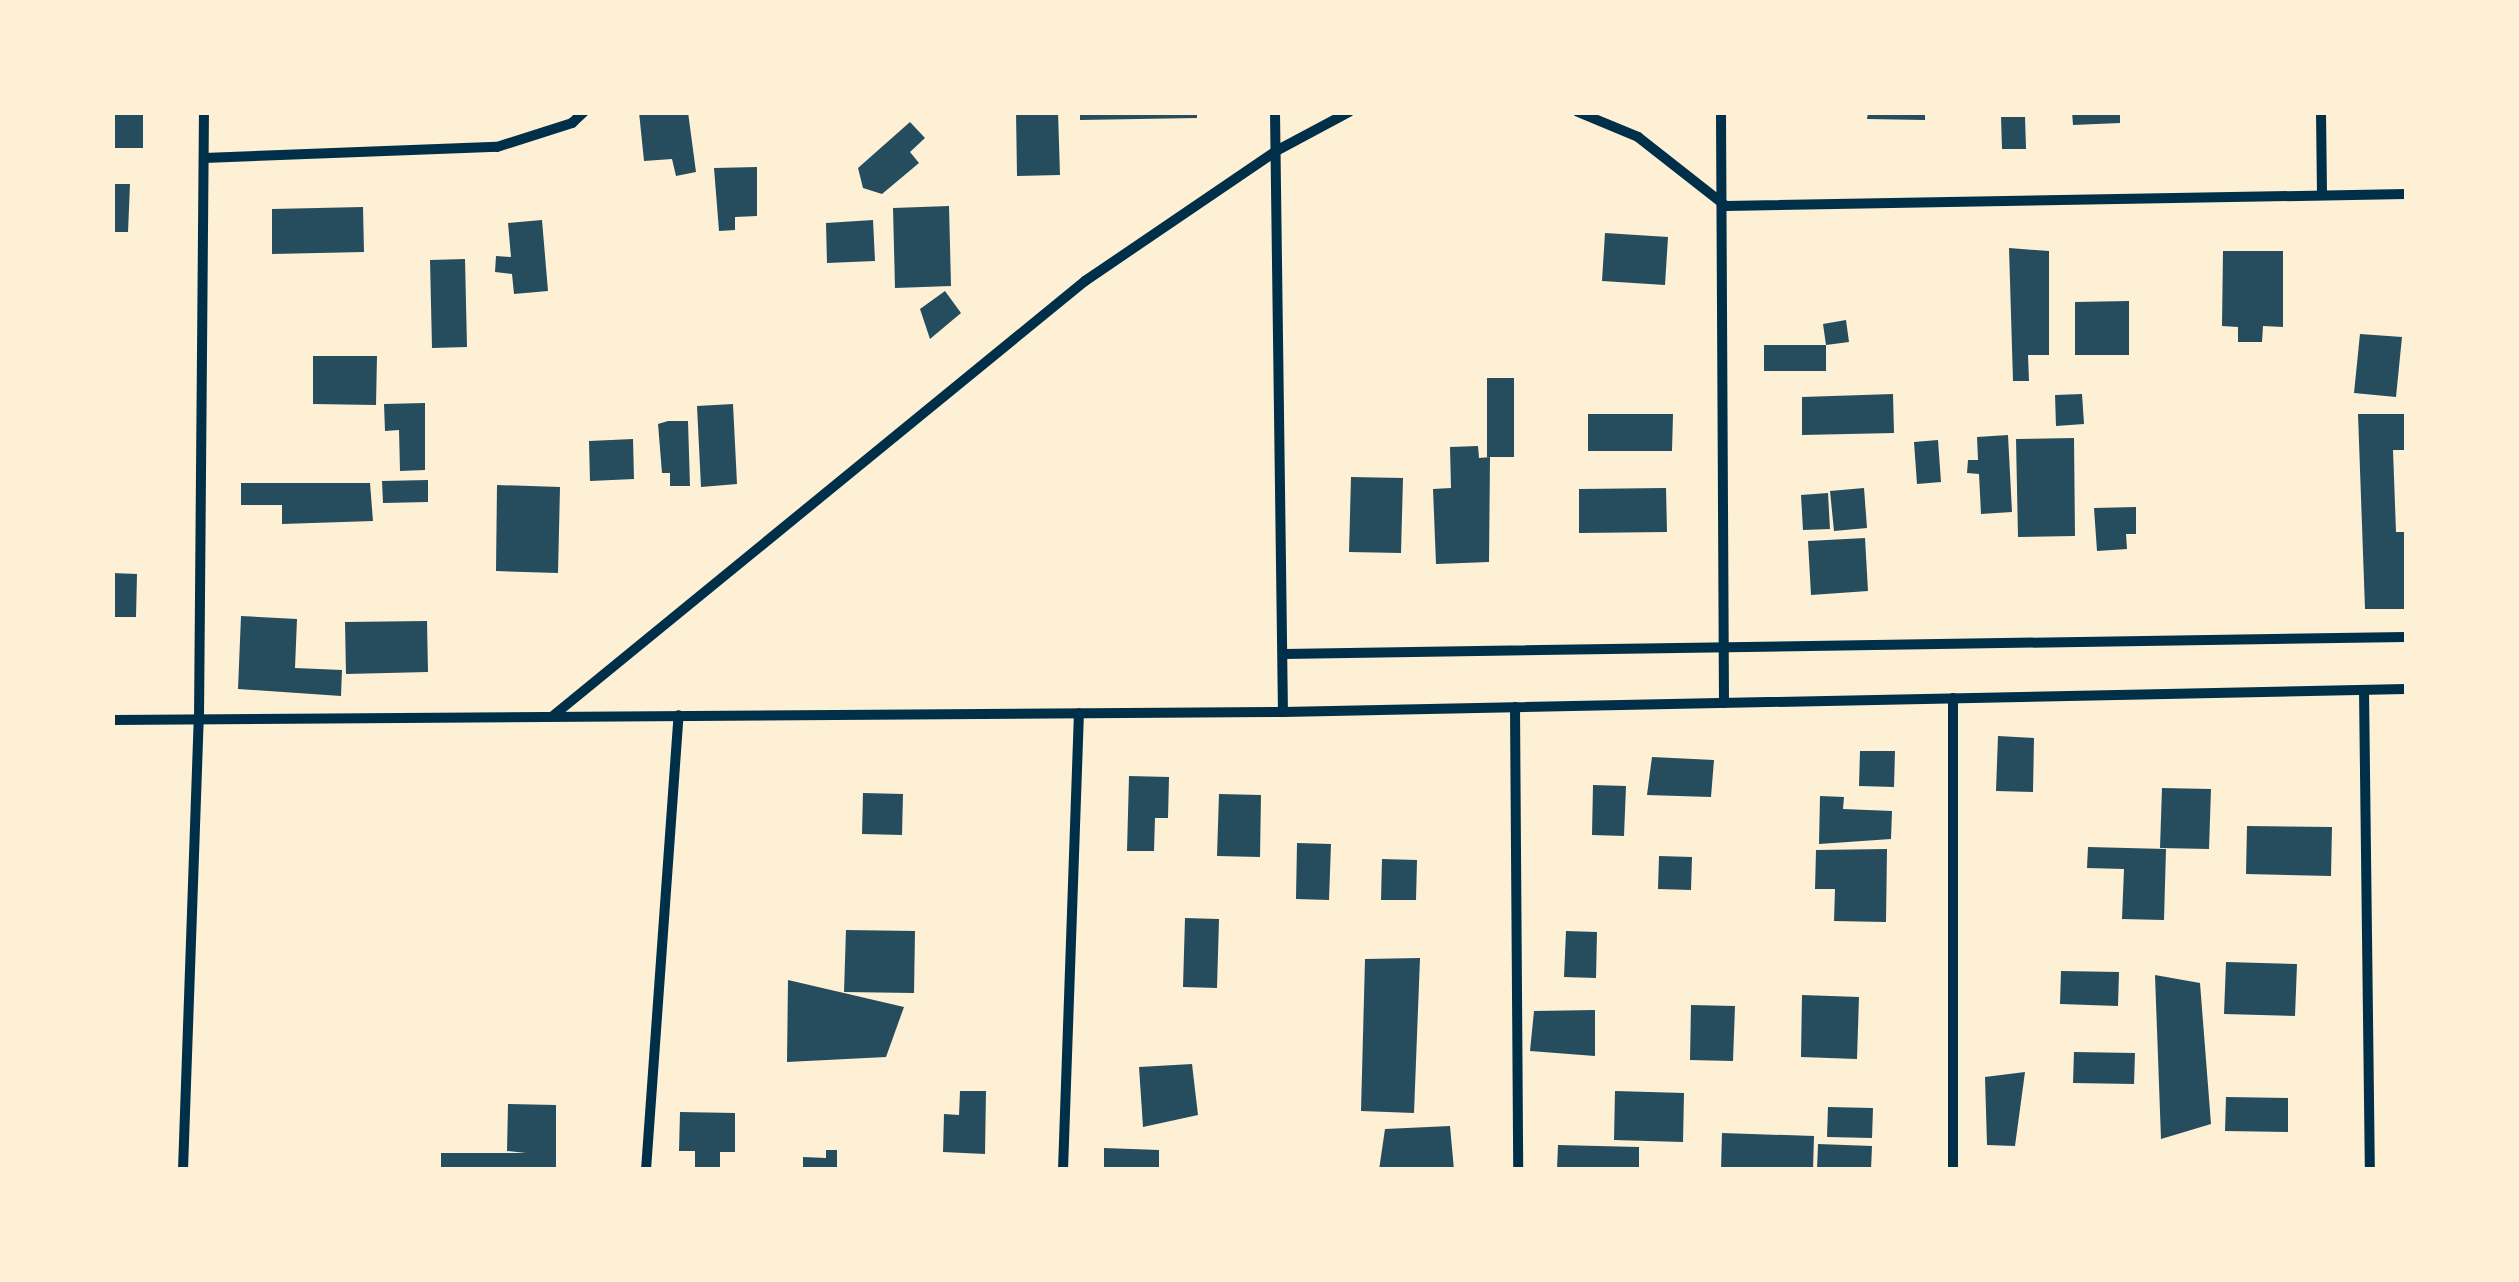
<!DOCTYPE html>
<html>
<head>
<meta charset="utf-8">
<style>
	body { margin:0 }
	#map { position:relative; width:2519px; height:1282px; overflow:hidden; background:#fdf0d5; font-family:"Exo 2",sans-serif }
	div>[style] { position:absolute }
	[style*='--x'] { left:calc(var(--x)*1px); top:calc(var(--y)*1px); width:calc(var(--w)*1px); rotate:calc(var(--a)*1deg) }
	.building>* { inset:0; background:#264d5e }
	.minor>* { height:10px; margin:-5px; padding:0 5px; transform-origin:5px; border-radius:5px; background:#003049 }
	span { translate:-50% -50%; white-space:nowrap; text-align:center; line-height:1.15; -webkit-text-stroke:10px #fdf0d5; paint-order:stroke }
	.frame { position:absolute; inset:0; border:115px solid #fdf0d5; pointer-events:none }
</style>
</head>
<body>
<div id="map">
	<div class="building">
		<div style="clip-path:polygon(112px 112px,143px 112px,143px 148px,112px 148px)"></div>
		<div style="clip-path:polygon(639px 112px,688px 112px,696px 172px,676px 176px,672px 159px,644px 161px)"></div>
		<div style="clip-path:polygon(1016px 112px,1058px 112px,1060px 175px,1017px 176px)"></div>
		<div style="clip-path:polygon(1080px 112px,1197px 112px,1197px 118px,1080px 120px)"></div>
		<div style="clip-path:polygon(1868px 112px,1925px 112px,1925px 120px,1867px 119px)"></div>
		<div style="clip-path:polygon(2072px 112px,2120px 112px,2120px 123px,2073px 125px)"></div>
		<div style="clip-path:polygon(2001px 117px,2025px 117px,2026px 149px,2002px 149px)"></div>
		<div style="clip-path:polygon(910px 122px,925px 138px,910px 152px,919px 163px,882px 194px,863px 188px,858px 168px)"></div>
		<div style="clip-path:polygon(757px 167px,757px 216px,735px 217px,735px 230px,719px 231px,714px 168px)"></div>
		<div style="clip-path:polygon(112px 184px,130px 184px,128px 232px,112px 232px)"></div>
		<div style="clip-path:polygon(949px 206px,951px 286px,895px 288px,893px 208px)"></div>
		<div style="clip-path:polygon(363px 207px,364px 252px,272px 254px,272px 209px)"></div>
		<div style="clip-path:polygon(542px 220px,548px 291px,514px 294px,512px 274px,495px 272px,496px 256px,511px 257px,508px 223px)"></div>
		<div style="clip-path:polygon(873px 220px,875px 261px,827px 263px,826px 223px)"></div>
		<div style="clip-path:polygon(1605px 233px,1668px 237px,1665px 285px,1602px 281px)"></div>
		<div style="clip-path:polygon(2009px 248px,2049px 251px,2049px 355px,2028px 355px,2029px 381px,2013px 381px)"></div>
		<div style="clip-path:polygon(2223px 251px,2283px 251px,2283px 327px,2263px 326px,2262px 342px,2238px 342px,2238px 327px,2222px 326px)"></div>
		<div style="clip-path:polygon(465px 259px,467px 347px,432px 348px,430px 260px)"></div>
		<div style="clip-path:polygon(945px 291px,961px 313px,930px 339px,920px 309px)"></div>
		<div style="clip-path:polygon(2129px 301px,2129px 355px,2075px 355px,2075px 302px)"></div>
		<div style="clip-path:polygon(1846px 320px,1849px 342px,1826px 345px,1826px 371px,1764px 371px,1764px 345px,1826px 345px,1823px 324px)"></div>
		<div style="clip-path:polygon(2360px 334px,2402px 337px,2396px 397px,2354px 393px)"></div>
		<div style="clip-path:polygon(313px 356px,377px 356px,376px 405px,313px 404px)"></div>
		<div style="clip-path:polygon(1487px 378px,1514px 378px,1514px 457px,1487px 457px)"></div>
		<div style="clip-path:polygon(1893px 394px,1894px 433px,1802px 435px,1802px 397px)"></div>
		<div style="clip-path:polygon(2082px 394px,2084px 424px,2056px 426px,2055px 395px)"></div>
		<div style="clip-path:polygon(425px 403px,425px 470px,400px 471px,399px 430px,385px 431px,384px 404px)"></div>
		<div style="clip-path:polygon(733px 404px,737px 484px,701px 487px,697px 406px)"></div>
		<div style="clip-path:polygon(1588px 414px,1673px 414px,1672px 451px,1588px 451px)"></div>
		<div style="clip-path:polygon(2358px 414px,2406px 414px,2406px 450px,2393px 450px,2396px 532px,2406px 532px,2406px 609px,2365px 609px)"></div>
		<div style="clip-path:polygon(668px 421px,688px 421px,690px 486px,670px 486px,670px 473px,662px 473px,658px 424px)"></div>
		<div style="clip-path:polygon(2008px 435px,2012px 512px,1981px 514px,1979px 474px,1967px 473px,1968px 460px,1978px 460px,1977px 437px)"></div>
		<div style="clip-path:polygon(2074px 438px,2075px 536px,2018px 537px,2016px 439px)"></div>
		<div style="clip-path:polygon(633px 439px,634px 479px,590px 481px,589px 441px)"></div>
		<div style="clip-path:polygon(1938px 440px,1941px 482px,1917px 484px,1914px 442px)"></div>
		<div style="clip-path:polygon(1478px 446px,1479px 458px,1490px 457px,1489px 562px,1436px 564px,1433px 489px,1451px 488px,1450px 447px)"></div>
		<div style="clip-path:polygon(1351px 477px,1403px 478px,1401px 553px,1349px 552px)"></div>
		<div style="clip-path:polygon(428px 480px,428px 502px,383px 503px,382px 481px)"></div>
		<div style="clip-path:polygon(241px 483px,370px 483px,373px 521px,282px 524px,282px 505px,241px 505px)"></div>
		<div style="clip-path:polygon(497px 485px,560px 487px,558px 573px,496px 571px)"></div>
		<div style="clip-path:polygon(1666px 488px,1667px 532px,1579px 533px,1579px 489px)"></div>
		<div style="clip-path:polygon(1864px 488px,1867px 528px,1834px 531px,1830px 491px)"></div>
		<div style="clip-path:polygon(1828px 493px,1830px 529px,1803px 530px,1801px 495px)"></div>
		<div style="clip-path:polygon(2136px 507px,2136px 534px,2126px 534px,2127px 549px,2097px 551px,2094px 508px)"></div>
		<div style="clip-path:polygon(1865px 538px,1868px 591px,1811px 595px,1808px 541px)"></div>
		<div style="clip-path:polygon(112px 573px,137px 574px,136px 617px,112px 617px)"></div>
		<div style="clip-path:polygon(241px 616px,297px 619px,295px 668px,342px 670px,341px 696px,238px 689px)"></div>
		<div style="clip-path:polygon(427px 621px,428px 672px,346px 674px,345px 622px)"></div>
		<div style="clip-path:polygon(1998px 736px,2034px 738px,2033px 792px,1996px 791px)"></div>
		<div style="clip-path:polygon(1860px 751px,1895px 751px,1894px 787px,1859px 786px)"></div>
		<div style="clip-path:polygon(1652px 757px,1714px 760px,1711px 797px,1647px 795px)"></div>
		<div style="clip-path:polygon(1129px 776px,1169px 777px,1168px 818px,1155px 818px,1154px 851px,1127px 851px)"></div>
		<div style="clip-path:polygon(1593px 785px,1626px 786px,1624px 836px,1592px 835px)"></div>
		<div style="clip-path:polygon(2162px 788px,2211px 789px,2209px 849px,2160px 848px)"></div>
		<div style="clip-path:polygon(863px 793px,903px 794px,902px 835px,862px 834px)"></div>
		<div style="clip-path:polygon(1219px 794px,1261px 795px,1260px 857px,1217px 856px)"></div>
		<div style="clip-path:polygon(1820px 796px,1844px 797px,1843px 809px,1892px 811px,1891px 839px,1819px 844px)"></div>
		<div style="clip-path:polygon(2247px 826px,2332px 827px,2331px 876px,2246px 874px)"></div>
		<div style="clip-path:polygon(1297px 843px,1331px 844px,1329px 900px,1296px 899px)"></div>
		<div style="clip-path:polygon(2088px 847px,2166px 849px,2164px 920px,2122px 919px,2124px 869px,2087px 868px)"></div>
		<div style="clip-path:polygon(1887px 849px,1886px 922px,1834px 921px,1835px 889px,1815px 889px,1816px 850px)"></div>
		<div style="clip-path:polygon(1659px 856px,1692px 857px,1691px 890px,1658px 889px)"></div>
		<div style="clip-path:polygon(1382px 859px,1417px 860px,1416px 900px,1381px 900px)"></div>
		<div style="clip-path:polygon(1185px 918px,1219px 919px,1217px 988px,1183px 987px)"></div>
		<div style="clip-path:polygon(846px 930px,915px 931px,914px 993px,844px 992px)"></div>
		<div style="clip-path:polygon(1566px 931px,1597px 932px,1596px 978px,1564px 977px)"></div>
		<div style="clip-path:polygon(1420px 958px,1414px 1113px,1361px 1111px,1365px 959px)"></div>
		<div style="clip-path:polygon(2226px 962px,2297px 964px,2295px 1016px,2224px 1014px)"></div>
		<div style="clip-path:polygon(2061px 971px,2119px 972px,2118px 1006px,2060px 1004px)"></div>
		<div style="clip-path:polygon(2155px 975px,2200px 983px,2211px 1124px,2161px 1139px)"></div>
		<div style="clip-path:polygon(788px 980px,904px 1007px,886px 1057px,787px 1062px)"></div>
		<div style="clip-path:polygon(1802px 995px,1859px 997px,1857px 1059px,1801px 1057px)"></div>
		<div style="clip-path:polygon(1691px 1005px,1735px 1006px,1733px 1061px,1690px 1060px)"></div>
		<div style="clip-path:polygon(1595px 1010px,1595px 1056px,1530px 1051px,1534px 1011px)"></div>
		<div style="clip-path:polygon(2074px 1052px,2135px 1053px,2134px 1084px,2073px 1083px)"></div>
		<div style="clip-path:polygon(1192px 1064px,1198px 1115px,1143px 1127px,1139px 1067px)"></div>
		<div style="clip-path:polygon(2025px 1072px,2015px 1146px,1987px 1145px,1985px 1077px)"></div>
		<div style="clip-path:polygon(960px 1091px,986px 1091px,985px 1154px,943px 1152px,944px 1114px,959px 1115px)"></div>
		<div style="clip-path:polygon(1615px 1091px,1684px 1093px,1683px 1142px,1614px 1140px)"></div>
		<div style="clip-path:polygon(2226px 1097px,2288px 1098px,2288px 1132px,2225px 1131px)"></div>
		<div style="clip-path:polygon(508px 1104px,556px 1105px,556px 1170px,441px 1170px,441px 1153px,526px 1153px,507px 1151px)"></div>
		<div style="clip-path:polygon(1828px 1107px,1873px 1108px,1872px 1138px,1827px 1137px)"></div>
		<div style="clip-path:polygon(680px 1112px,735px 1113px,735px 1152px,720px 1152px,720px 1170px,695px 1170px,695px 1151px,679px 1151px)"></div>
		<div style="clip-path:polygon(1450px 1126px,1454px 1170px,1379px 1170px,1385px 1129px)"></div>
		<div style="clip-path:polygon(1722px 1133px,1814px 1136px,1813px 1170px,1721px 1170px)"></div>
		<div style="clip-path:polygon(1818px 1144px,1872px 1146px,1871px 1170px,1817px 1170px)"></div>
		<div style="clip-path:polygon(1558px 1145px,1639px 1147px,1639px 1170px,1557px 1170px)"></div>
		<div style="clip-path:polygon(1104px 1148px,1159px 1150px,1159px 1170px,1104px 1170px)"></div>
		<div style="clip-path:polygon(826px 1150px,837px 1150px,837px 1170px,803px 1170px,803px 1157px,826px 1158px)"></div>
	</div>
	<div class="minor">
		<div style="--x:1275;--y:112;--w:600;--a:89.24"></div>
		<div style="--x:1578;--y:112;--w:65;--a:22.6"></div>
		<div style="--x:1638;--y:137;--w:112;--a:38.1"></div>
		<div style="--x:1726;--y:206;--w:680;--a:-1.01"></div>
		<div style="--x:1721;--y:112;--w:591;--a:89.71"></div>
		<div style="--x:2321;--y:112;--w:83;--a:89.3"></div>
		<div style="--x:204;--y:158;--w:293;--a:-2.2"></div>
		<div style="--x:497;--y:147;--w:79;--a:-17.7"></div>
		<div style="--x:572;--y:123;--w:16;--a:-43"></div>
		<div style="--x:1284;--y:654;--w:1122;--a:-0.87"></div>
		<div style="--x:2364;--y:690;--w:480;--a:89.3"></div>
		<div style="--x:1953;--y:698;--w:472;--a:90"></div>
		<div style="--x:1515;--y:707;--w:463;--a:89.6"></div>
		<div style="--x:554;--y:715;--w:686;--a:-39.26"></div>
		<div style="--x:1085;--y:281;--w:231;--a:-34.2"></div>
		<div style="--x:1276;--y:151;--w:83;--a:-28.1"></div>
		<div style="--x:112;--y:720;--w:1171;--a:-0.39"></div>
		<div style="--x:1283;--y:712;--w:1123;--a:-1.17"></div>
		<div style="--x:183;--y:1170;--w:452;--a:-88"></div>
		<div style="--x:199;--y:718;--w:606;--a:-89.53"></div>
		<div style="--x:646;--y:1170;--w:456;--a:-85.9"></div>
		<div style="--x:1063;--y:1170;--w:457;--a:-88"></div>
	</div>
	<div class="frame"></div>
</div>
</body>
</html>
